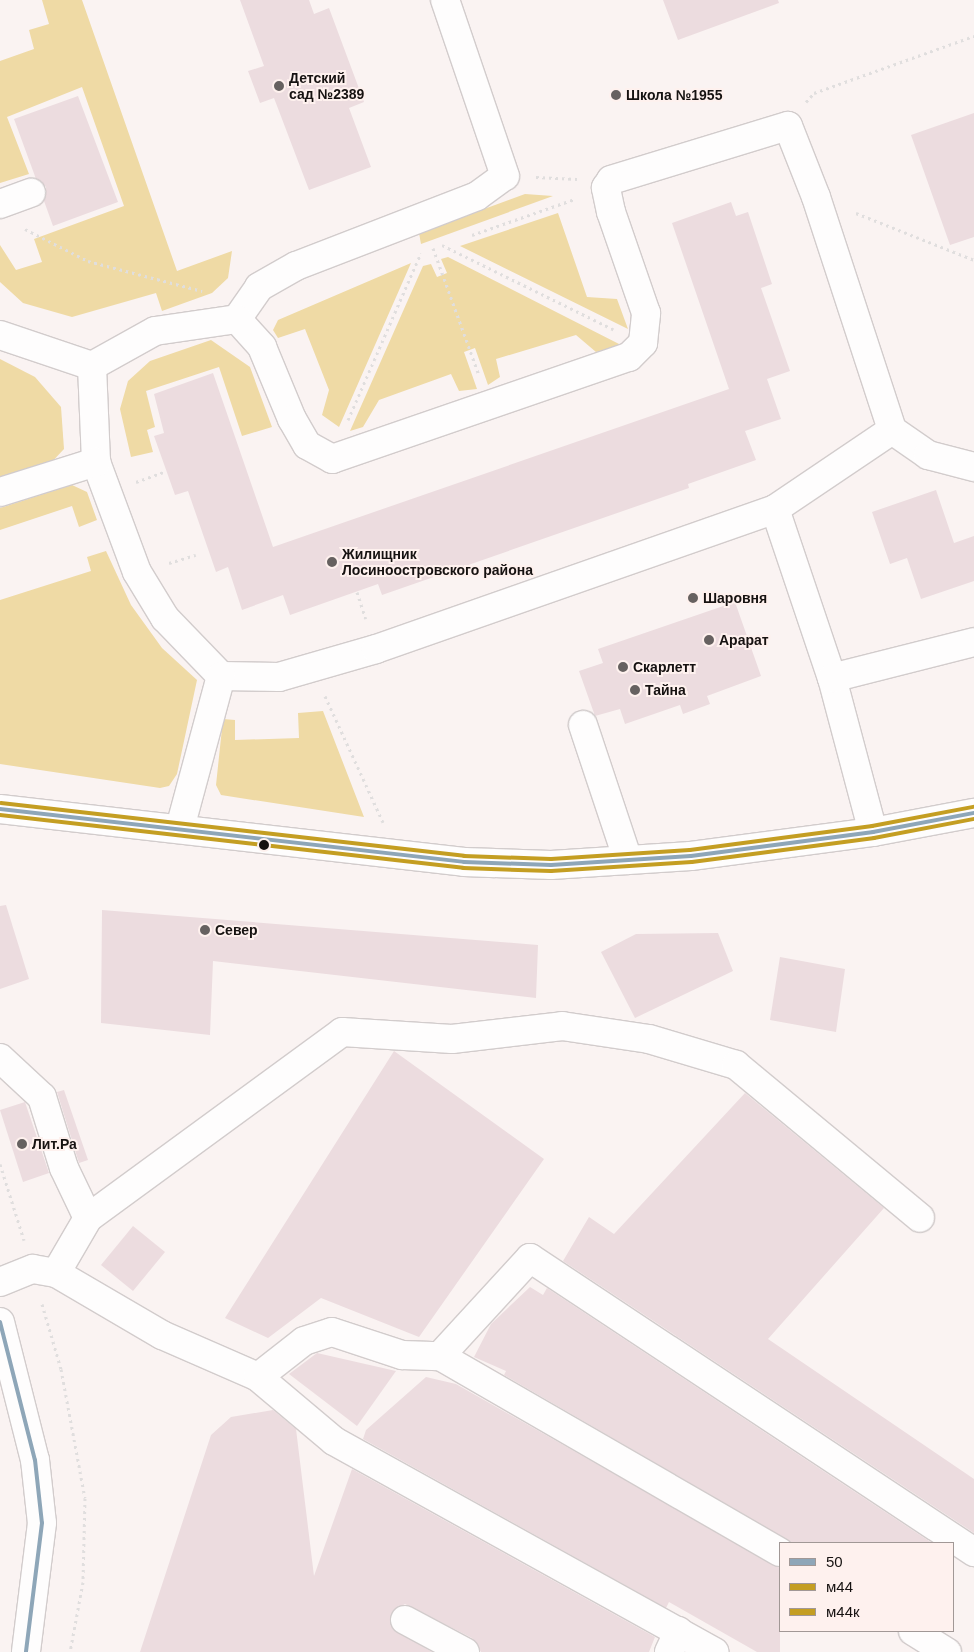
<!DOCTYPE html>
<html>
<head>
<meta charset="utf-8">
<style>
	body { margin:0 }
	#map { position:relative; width:974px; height:1652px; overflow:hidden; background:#faf3f2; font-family:Arial,sans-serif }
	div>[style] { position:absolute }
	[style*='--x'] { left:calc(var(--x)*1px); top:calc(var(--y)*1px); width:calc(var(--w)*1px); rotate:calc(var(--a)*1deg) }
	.green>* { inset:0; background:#efdaa5 }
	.building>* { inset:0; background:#ecdcdf }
	.path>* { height:3px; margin-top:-1.5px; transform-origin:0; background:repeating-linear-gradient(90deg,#e0dede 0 2.5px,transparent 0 6.5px) }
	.roads { filter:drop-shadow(1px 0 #d2cccc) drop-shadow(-1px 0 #d2cccc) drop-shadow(0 1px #d2cccc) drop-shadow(0 -1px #d2cccc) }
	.minor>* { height:28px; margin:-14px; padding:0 14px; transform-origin:14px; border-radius:14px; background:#fefdfd }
	.major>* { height:28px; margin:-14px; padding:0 14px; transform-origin:14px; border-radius:14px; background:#fefdfd }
	.bus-1>* { height:4px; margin:-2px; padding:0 2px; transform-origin:2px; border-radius:2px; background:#8ea6b8 }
	.bus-2>* { height:4px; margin:-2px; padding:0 2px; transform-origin:2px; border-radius:2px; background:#c49e22 }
	.bus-3>* { height:4px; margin:-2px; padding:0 2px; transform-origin:2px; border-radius:2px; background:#c49e22 }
	.dots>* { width:14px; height:14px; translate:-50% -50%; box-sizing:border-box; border:2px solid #fef1ee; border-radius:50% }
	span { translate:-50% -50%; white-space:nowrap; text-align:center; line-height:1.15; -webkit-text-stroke:4px #fef1ee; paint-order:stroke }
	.poi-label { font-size:14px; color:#161211; font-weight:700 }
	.left { translate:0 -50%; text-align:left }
	.legend { position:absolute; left:779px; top:1542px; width:175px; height:90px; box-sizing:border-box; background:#fef1ee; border:1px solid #a19896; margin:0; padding:6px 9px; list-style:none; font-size:15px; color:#161211 }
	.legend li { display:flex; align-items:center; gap:10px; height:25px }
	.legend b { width:25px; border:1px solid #a19896 }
</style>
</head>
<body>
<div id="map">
	<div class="green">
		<div style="clip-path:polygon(42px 0,82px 0,177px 271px,232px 251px,228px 278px,212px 293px,162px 311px,156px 293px,72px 317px,23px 303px,0 282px,0 245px,16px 270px,42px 262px,34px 239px,124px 206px,82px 87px,7px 117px,29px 174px,0 183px,0 61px,34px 49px,29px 30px,49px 24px)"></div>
		<div style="clip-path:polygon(525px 194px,553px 196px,421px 244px,419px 233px)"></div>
		<div style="clip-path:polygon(558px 213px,587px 297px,617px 299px,628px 329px,460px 246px)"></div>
		<div style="clip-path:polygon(448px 257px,621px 345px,596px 352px,576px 335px,496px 359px,500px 377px,488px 385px,475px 348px,464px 352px,477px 389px,459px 391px,451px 374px,379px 400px,363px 427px,350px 431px,423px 266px,431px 264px,437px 277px,447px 273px,441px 259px)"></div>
		<div style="clip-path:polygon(411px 263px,339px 427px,322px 415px,329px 390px,305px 329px,278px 338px,273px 330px,278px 320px)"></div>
		<div style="clip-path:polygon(211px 340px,250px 367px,272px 427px,242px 436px,219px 367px,146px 391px,155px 427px,147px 430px,153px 452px,131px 457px,120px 409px,128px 381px,150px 361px)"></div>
		<div style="clip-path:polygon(0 359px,35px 377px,61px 407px,64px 449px,49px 465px,0 482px)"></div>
		<div style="clip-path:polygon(72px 485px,87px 492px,97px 520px,79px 527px,72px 506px,0 530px,0 508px)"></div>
		<div style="clip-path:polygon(106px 551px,131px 605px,162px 648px,197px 680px,177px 774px,169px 786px,160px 788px,0 764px,0 600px,91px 571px,87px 557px)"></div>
		<div style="clip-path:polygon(323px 711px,364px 817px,221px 795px,216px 785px,223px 719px,235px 720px,235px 740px,299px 738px,298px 713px)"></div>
	</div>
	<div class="building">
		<div style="clip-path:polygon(240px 0,309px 0,314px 14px,329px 8px,364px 102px,349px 108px,371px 167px,309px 190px,274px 98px,260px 103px,248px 71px,264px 66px)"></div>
		<div style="clip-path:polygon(663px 0,778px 0,779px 3px,678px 40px)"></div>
		<div style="clip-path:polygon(78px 96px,118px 202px,53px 226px,44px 201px,46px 187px,36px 179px,14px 119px)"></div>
		<div style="clip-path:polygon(974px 113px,974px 237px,950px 245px,911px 135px)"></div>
		<div style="clip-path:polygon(731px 202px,736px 216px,748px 212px,772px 284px,761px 288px,790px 371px,767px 379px,781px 419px,745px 431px,756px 460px,688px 484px,689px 488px,382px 595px,378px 584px,290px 615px,283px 595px,242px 610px,228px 567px,216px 572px,188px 491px,175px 495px,154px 436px,164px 433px,154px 394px,213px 373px,273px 547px,729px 389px,672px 223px)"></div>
		<div style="clip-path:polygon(936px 490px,954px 543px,974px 536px,974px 581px,921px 599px,907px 558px,890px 564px,872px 512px)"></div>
		<div style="clip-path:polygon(735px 602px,761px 676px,707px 696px,710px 704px,683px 714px,680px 705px,625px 724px,620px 709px,595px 716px,579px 671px,603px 663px,598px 649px)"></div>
		<div style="clip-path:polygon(6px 905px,29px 979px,0 989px,0 906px)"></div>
		<div style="clip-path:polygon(102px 910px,538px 945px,536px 998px,213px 961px,210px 1035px,101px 1023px)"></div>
		<div style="clip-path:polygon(718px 933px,733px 971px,635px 1018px,601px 952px,636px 934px)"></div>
		<div style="clip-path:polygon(780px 957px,845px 969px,836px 1032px,770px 1020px)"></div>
		<div style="clip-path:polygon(394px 1051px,544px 1159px,419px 1337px,321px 1298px,268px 1338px,225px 1318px)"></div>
		<div style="clip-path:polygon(64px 1090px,88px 1160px,79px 1163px,57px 1092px)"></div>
		<div style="clip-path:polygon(745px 1093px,884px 1208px,768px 1339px,974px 1479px,974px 1533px,563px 1261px,589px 1217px,614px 1234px)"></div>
		<div style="clip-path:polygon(25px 1102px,49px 1173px,23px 1182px,0 1110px)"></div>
		<div style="clip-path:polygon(133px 1226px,165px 1252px,133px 1291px,101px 1265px)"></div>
		<div style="clip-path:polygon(530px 1287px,543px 1295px,547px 1288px,932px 1543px,793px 1543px,504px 1375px,506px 1371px,474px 1357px,491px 1324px)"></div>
		<div style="clip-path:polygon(317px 1353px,396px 1371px,357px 1426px,289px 1374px)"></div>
		<div style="clip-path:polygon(426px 1377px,456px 1384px,780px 1568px,780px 1652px,757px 1652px,669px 1602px,666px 1608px,363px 1439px,366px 1430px)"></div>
		<div style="clip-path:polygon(273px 1410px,296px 1429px,314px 1576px,352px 1469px,655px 1637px,649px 1652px,481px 1652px,472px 1638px,405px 1604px,392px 1612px,392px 1628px,432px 1652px,140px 1652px,211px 1435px,231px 1417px)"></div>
	</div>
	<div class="path">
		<div style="--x:806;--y:102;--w:12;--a:-48"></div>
		<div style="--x:814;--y:93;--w:170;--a:-19.6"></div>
		<div style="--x:536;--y:177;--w:41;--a:2.8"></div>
		<div style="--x:856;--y:213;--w:127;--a:21.7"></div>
		<div style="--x:25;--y:229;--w:71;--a:26.9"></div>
		<div style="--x:88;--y:261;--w:118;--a:14.7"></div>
		<div style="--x:472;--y:235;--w:109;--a:-19.3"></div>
		<div style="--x:442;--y:245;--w:191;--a:26.2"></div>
		<div style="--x:433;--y:248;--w:135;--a:70.1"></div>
		<div style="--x:348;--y:420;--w:182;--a:-66.4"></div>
		<div style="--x:136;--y:482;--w:32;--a:-20"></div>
		<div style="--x:169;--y:563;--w:28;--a:-17"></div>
		<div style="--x:357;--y:592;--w:28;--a:72"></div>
		<div style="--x:325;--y:696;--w:139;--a:65.3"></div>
		<div style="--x:0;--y:1164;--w:80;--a:72.5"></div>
		<div style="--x:42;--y:1304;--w:68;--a:73.7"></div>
		<div style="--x:61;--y:1369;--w:131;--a:79.5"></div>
		<div style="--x:85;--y:1498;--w:84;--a:91.4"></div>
		<div style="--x:83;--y:1582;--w:71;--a:100.5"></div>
	</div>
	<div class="roads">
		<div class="minor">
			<div style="--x:0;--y:204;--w:33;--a:-20"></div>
			<div style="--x:237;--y:319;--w:39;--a:-55"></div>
			<div style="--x:259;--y:287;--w:43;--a:-29.6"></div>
			<div style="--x:296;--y:266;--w:194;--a:-21.1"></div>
			<div style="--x:477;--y:196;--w:34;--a:-36"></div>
			<div style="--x:505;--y:176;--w:186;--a:-108.8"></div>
			<div style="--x:0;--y:335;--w:97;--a:18.6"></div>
			<div style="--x:92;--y:366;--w:72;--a:-29.1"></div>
			<div style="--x:155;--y:331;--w:83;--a:-8.3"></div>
			<div style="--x:237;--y:319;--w:38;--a:48"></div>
			<div style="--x:262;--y:347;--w:78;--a:67.4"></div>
			<div style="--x:292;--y:419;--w:30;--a:60"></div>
			<div style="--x:307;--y:445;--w:29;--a:29"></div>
			<div style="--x:332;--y:459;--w:314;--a:-19"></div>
			<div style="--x:629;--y:357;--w:20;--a:-45"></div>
			<div style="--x:643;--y:343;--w:30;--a:-84"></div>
			<div style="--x:646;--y:313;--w:107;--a:-109.1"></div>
			<div style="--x:611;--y:212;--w:25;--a:-102"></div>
			<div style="--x:606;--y:188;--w:9;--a:-58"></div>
			<div style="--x:611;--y:180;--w:185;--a:-17"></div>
			<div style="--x:788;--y:126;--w:76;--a:68.5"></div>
			<div style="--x:816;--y:197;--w:245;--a:71.9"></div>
			<div style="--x:892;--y:430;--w:44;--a:34.8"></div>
			<div style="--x:928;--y:455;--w:48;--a:14.6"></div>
			<div style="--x:92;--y:366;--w:96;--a:87.6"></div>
			<div style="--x:96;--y:462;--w:117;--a:69.6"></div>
			<div style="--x:137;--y:572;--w:54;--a:58.7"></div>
			<div style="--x:165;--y:618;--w:81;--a:46"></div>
			<div style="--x:221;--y:676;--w:58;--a:1"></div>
			<div style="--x:279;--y:677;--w:101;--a:-16.1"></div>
			<div style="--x:376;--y:649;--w:423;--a:-19.3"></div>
			<div style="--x:775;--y:509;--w:141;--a:-34"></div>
			<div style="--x:0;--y:492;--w:101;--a:-17.4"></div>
			<div style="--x:775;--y:509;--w:178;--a:71.4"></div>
			<div style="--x:832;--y:678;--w:159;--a:75.1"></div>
			<div style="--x:832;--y:678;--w:146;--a:-14.2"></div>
			<div style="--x:583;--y:725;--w:142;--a:71.6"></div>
			<div style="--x:180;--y:828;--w:157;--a:-74.9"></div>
			<div style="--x:0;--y:1058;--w:57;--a:42.9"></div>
			<div style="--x:42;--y:1097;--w:74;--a:72.8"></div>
			<div style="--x:64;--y:1168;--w:55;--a:64.4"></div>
			<div style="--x:56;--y:1273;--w:64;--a:-59.8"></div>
			<div style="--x:88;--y:1218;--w:315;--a:-36.2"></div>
			<div style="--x:342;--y:1032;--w:110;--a:3.6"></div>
			<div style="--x:452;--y:1039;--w:111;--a:-6.7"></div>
			<div style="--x:562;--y:1026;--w:88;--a:8.5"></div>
			<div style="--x:649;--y:1039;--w:91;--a:16.6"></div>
			<div style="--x:736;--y:1065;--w:239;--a:39.7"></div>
			<div style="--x:0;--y:1282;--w:35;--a:-22"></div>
			<div style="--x:33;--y:1269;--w:23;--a:10"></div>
			<div style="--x:56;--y:1273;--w:123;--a:30.3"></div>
			<div style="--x:162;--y:1335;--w:105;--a:23.6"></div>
			<div style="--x:258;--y:1377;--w:99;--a:40.1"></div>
			<div style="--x:334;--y:1441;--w:435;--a:29"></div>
			<div style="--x:0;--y:1322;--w:142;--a:75.8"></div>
			<div style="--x:35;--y:1460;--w:63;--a:83.7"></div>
			<div style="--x:42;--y:1523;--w:130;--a:97.1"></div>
			<div style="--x:440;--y:1356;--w:133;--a:-47.4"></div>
			<div style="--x:530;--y:1258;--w:533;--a:33.51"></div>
			<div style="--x:258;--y:1377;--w:58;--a:-38"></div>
			<div style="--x:304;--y:1341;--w:29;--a:-18"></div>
			<div style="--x:332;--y:1332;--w:74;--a:18.2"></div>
			<div style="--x:402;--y:1355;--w:38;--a:2"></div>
			<div style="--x:440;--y:1356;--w:392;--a:30"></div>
			<div style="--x:405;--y:1620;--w:68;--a:28.1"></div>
			<div style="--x:913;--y:1631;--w:40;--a:32"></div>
			<div style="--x:669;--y:1652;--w:23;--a:-65"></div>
		</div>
		<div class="major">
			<div style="--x:0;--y:809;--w:467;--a:6.5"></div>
			<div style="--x:464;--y:862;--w:87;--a:2"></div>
			<div style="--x:551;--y:865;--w:140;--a:-3.7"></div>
			<div style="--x:691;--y:856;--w:184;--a:-7.5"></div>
			<div style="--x:873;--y:832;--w:103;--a:-10.7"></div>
		</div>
	</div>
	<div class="bus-1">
		<div style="--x:0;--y:809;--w:467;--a:6.5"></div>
		<div style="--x:464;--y:862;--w:87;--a:2"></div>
		<div style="--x:551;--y:865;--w:140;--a:-3.7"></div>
		<div style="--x:691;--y:856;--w:184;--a:-7.5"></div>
		<div style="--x:873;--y:832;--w:103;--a:-10.7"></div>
		<div style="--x:0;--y:1322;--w:142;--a:75.8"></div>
		<div style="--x:35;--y:1460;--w:63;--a:83.7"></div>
		<div style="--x:42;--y:1523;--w:130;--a:97.1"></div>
	</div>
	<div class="bus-2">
		<div style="--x:0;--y:815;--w:466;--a:6.5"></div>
		<div style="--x:463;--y:868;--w:88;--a:2"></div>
		<div style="--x:551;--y:871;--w:141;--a:-3.7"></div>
		<div style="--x:692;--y:862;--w:184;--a:-7.5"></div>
		<div style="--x:874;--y:838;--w:102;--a:-10.8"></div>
	</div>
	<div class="bus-3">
		<div style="--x:1;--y:803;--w:466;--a:6.5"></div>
		<div style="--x:464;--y:856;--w:87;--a:2"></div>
		<div style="--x:551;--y:859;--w:139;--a:-3.7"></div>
		<div style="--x:690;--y:850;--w:184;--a:-7.5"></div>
		<div style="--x:872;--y:826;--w:103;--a:-10.7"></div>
	</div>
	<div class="dots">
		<div style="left:279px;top:86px;background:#666160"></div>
		<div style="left:616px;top:95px;background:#666160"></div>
		<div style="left:332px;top:562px;background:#666160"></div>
		<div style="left:693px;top:598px;background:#666160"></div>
		<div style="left:709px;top:640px;background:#666160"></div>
		<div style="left:623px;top:667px;background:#666160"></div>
		<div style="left:635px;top:690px;background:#666160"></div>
		<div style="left:264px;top:845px;background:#161211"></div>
		<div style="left:205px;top:930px;background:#666160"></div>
		<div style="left:22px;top:1144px;background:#666160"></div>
	</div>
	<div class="poi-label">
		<span class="left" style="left:289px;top:86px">Детский<br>сад №2389</span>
		<span class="left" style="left:626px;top:95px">Школа №1955</span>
		<span class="left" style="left:342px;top:562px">Жилищник<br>Лосиноостровского района</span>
		<span class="left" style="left:703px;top:598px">Шаровня</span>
		<span class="left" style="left:719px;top:640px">Арарат</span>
		<span class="left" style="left:633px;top:667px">Скарлетт</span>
		<span class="left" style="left:645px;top:690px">Тайна</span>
		<span class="left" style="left:215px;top:930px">Север</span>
		<span class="left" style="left:32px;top:1144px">Лит.Ра</span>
	</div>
	<ul class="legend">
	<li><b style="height:6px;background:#8ea6b8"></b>50</li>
	<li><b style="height:6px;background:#c49e22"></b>м44</li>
	<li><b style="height:6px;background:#c49e22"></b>м44к</li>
	</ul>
</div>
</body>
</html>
